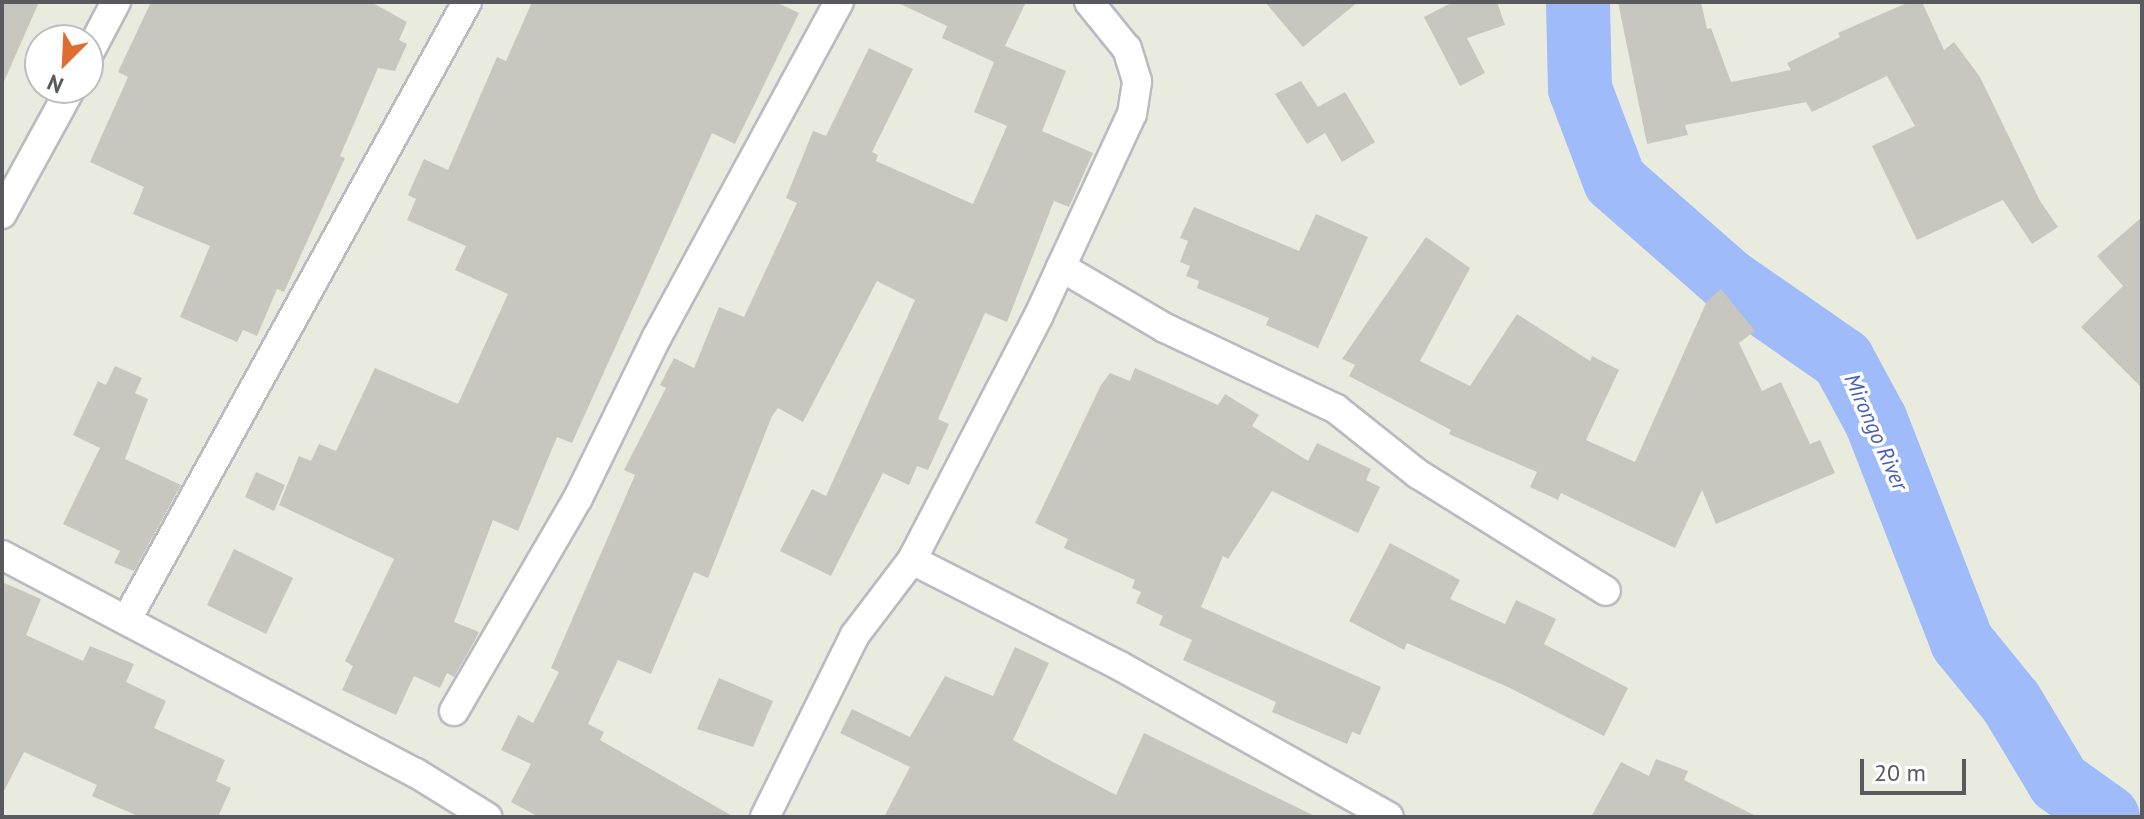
<!DOCTYPE html>
<html>
<head>
<meta charset="utf-8">
<style>
	body { margin:0 }
	#map { position:relative; width:2144px; height:819px; overflow:hidden; background:#eaebdf; font-family:"PT Sans",sans-serif }
	div>[style] { position:absolute }
	[style*='--x'] { left:calc(var(--x)*1px); top:calc(var(--y)*1px); width:calc(var(--w)*1px); rotate:calc(var(--a)*1deg) }
	.river>* { height:64px; margin:-32px; padding:0 32px; transform-origin:32px; border-radius:32px; background:#a0bbfa }
	.building>* { inset:0; background:#c8c7bf }
	.roads { filter:drop-shadow(2px 0 #babbc1) drop-shadow(-2px 0 #babbc1) drop-shadow(0 2px #babbc1) drop-shadow(0 -2px #babbc1) }
	.minor>* { height:28px; margin:-14px; padding:0 14px; transform-origin:14px; border-radius:14px; background:#fff }
	span { translate:-50% -50%; white-space:nowrap; text-align:center; line-height:1.15; -webkit-text-stroke:7px #fff; paint-order:stroke }
	.water-label { font-size:22px; color:#455fbb; font-style:italic }
	.frame { position:absolute; inset:0; border:4px solid #585a60; pointer-events:none }
	.north { position:absolute; left:24px; top:24px; width:80px; height:80px; box-sizing:border-box; background:#fff; border:2px solid #bcbdbf; border-radius:50%; rotate:204deg; font-size:22px; font-weight:700; line-height:32px; text-align:center; color:#585a60 }
	.north::after { content:''; display:block; margin:auto; width:28px; height:36px; background:#e06d30; clip-path:polygon(50% 0,100% 100%,50% 72%,0 100%) }
	.scale { position:absolute; left:1860px; top:759px; width:106px; height:36px; box-sizing:border-box; border:4px solid #585a60; border-top:0; padding-left:10px; font-size:24px; line-height:28px; white-space:nowrap; color:#585a60; -webkit-text-stroke:6px #fff; paint-order:stroke }
</style>
</head>
<body>
<div id="map">
	<div class="river">
		<div style="--x:1578;--y:2;--w:87;--a:88.7"></div>
		<div style="--x:1580;--y:89;--w:98;--a:69.2"></div>
		<div style="--x:1615;--y:181;--w:150;--a:41.2"></div>
		<div style="--x:1728;--y:280;--w:140;--a:34.8"></div>
		<div style="--x:1843;--y:360;--w:69;--a:61.6"></div>
		<div style="--x:1876;--y:421;--w:237;--a:68.7"></div>
		<div style="--x:1962;--y:642;--w:77;--a:50.8"></div>
		<div style="--x:2011;--y:702;--w:93;--a:59"></div>
		<div style="--x:2059;--y:782;--w:60;--a:35.5"></div>
	</div>
	<div class="building">
		<div style="clip-path:polygon(2px 2px,39px 2px,2px 86px)"></div>
		<div style="clip-path:polygon(151px 2px,371px 2px,407px 22px,399px 40px,407px 44px,395px 71px,378px 68px,340px 156px,345px 158px,284px 292px,277px 289px,257px 336px,243px 330px,237px 342px,180px 317px,210px 246px,133px 214px,144px 187px,90px 162px,128px 77px,118px 72px)"></div>
		<div style="clip-path:polygon(532px 2px,776px 2px,799px 13px,735px 144px,712px 133px,572px 443px,557px 437px,518px 531px,493px 520px,454px 622px,479px 632px,475px 640px,454px 677px,447px 673px,440px 688px,414px 676px,396px 715px,342px 690px,353px 666px,345px 661px,394px 559px,279px 505px,299px 456px,311px 461px,319px 444px,336px 451px,375px 368px,458px 404px,508px 294px,455px 270px,466px 246px,407px 220px,416px 199px,408px 195px,424px 159px,448px 170px,497px 57px,506px 61px)"></div>
		<div style="clip-path:polygon(896px 2px,1026px 2px,1005px 46px,1066px 71px,1042px 131px,1093px 153px,1069px 207px,1054px 201px,1007px 322px,985px 313px,938px 419px,949px 424px,928px 470px,917px 466px,909px 485px,883px 473px,831px 576px,780px 551px,812px 489px,826px 496px,915px 300px,877px 281px,803px 422px,778px 408px,772px 416px,708px 578px,694px 572px,651px 674px,618px 660px,588px 724px,604px 732px,600px 740px,734px 817px,539px 817px,511px 802px,531px 764px,501px 750px,518px 715px,533px 723px,559px 672px,551px 668px,635px 475px,624px 470px,666px 388px,660px 385px,674px 358px,694px 368px,719px 307px,744px 317px,797px 203px,786px 198px,813px 131px,826px 136px,869px 48px,913px 69px,872px 152px,878px 155px,876px 161px,973px 204px,1007px 126px,974px 112px,994px 62px,942px 38px,947px 26px)"></div>
		<div style="clip-path:polygon(1265px 2px,1358px 2px,1303px 47px)"></div>
		<div style="clip-path:polygon(1453px 2px,1497px 2px,1505px 25px,1467px 38px,1485px 73px,1460px 86px,1424px 17px)"></div>
		<div style="clip-path:polygon(1618px 2px,1701px 2px,1707px 29px,1711px 28px,1731px 82px,1791px 70px,1787px 63px,1840px 37px,1838px 33px,1909px 2px,1922px 2px,1944px 50px,1954px 42px,1980px 77px,2040px 201px,2058px 227px,2032px 244px,2003px 200px,1917px 240px,1872px 146px,1915px 126px,1887px 76px,1812px 112px,1806px 102px,1685px 125px,1688px 135px,1647px 144px)"></div>
		<div style="clip-path:polygon(1301px 81px,1318px 107px,1345px 92px,1375px 142px,1342px 162px,1325px 133px,1307px 144px,1275px 94px)"></div>
		<div style="clip-path:polygon(1194px 207px,1299px 251px,1316px 214px,1368px 237px,1318px 348px,1266px 325px,1269px 318px,1197px 288px,1199px 281px,1186px 276px,1190px 266px,1180px 262px,1188px 241px,1180px 238px)"></div>
		<div style="clip-path:polygon(2142px 217px,2142px 388px,2081px 327px,2123px 286px,2097px 256px)"></div>
		<div style="clip-path:polygon(1426px 237px,1470px 268px,1420px 361px,1470px 386px,1517px 314px,1590px 361px,1592px 356px,1619px 370px,1586px 440px,1635px 462px,1707px 301px,1721px 289px,1755px 331px,1739px 343px,1762px 391px,1781px 382px,1810px 444px,1820px 440px,1835px 473px,1716px 524px,1702px 490px,1675px 548px,1561px 493px,1558px 500px,1530px 487px,1537px 472px,1449px 434px,1451px 430px,1349px 376px,1355px 365px,1342px 359px)"></div>
		<div style="clip-path:polygon(115px 366px,142px 378px,135px 393px,148px 399px,125px 459px,181px 485px,134px 571px,114px 563px,120px 551px,63px 524px,100px 448px,73px 435px,98px 381px,106px 385px)"></div>
		<div style="clip-path:polygon(1135px 368px,1218px 405px,1225px 394px,1259px 415px,1252px 426px,1308px 461px,1317px 443px,1371px 469px,1366px 480px,1380px 487px,1358px 533px,1272px 491px,1228px 559px,1223px 556px,1201px 607px,1381px 687px,1360px 735px,1352px 732px,1347px 744px,1272px 712px,1276px 702px,1183px 660px,1192px 640px,1159px 625px,1163px 616px,1136px 603px,1141px 592px,1132px 588px,1135px 580px,1064px 548px,1068px 539px,1035px 523px,1101px 385px,1110px 373px,1130px 381px)"></div>
		<div style="clip-path:polygon(256px 472px,285px 485px,274px 511px,245px 497px)"></div>
		<div style="clip-path:polygon(1390px 543px,1460px 580px,1450px 599px,1505px 624px,1516px 600px,1556px 619px,1544px 644px,1628px 688px,1604px 736px,1510px 688px,1407px 643px,1404px 650px,1349px 621px)"></div>
		<div style="clip-path:polygon(234px 549px,293px 578px,266px 634px,207px 605px)"></div>
		<div style="clip-path:polygon(2px 582px,41px 599px,26px 635px,83px 661px,90px 646px,134px 664px,126px 682px,166px 701px,154px 728px,225px 760px,216px 781px,231px 788px,218px 817px,140px 817px,92px 796px,97px 785px,24px 752px,2px 795px)"></div>
		<div style="clip-path:polygon(1015px 647px,1049px 663px,1013px 740px,1053px 762px,1116px 795px,1144px 733px,1317px 817px,884px 817px,910px 767px,840px 733px,852px 709px,910px 737px,945px 676px,993px 696px)"></div>
		<div style="clip-path:polygon(719px 678px,773px 701px,753px 747px,697px 729px)"></div>
		<div style="clip-path:polygon(1656px 759px,1688px 771px,1684px 780px,1758px 817px,1591px 817px,1621px 762px,1649px 776px)"></div>
	</div>
	<div class="roads">
		<div class="minor">
			<div style="--x:88;--y:55;--w:60;--a:-62.2"></div>
			<div style="--x:2;--y:214;--w:144;--a:-61.3"></div>
			<div style="--x:1061;--y:267;--w:121;--a:30.4"></div>
			<div style="--x:1165;--y:328;--w:189;--a:25.3"></div>
			<div style="--x:1336;--y:409;--w:105;--a:38.4"></div>
			<div style="--x:1418;--y:474;--w:221;--a:31.9"></div>
			<div style="--x:2;--y:555;--w:468;--a:27.8"></div>
			<div style="--x:416;--y:773;--w:84;--a:31.8"></div>
			<div style="--x:912;--y:560;--w:233;--a:27"></div>
			<div style="--x:1120;--y:666;--w:308;--a:29.3"></div>
			<div style="--x:127;--y:619;--w:704;--a:-61.14"></div>
			<div style="--x:454;--y:711;--w:246;--a:-59.8"></div>
			<div style="--x:578;--y:498;--w:179;--a:-63.9"></div>
			<div style="--x:657;--y:337;--w:381;--a:-61.5"></div>
			<div style="--x:765;--y:817;--w:203;--a:-63.7"></div>
			<div style="--x:855;--y:635;--w:94;--a:-52.8"></div>
			<div style="--x:912;--y:560;--w:274;--a:-62.6"></div>
			<div style="--x:1038;--y:317;--w:224;--a:-65.2"></div>
			<div style="--x:1132;--y:114;--w:33;--a:-81"></div>
			<div style="--x:1137;--y:81;--w:34;--a:-107"></div>
			<div style="--x:1127;--y:49;--w:60;--a:-129"></div>
		</div>
	</div>
	<div class="water-label">
		<span style="left:1876px;top:432px;rotate:66deg">Mirongo River</span>
	</div>
	<div class="frame"></div>
	<div class="north">N</div>
	<div class="scale">20 m</div>
</div>
</body>
</html>
